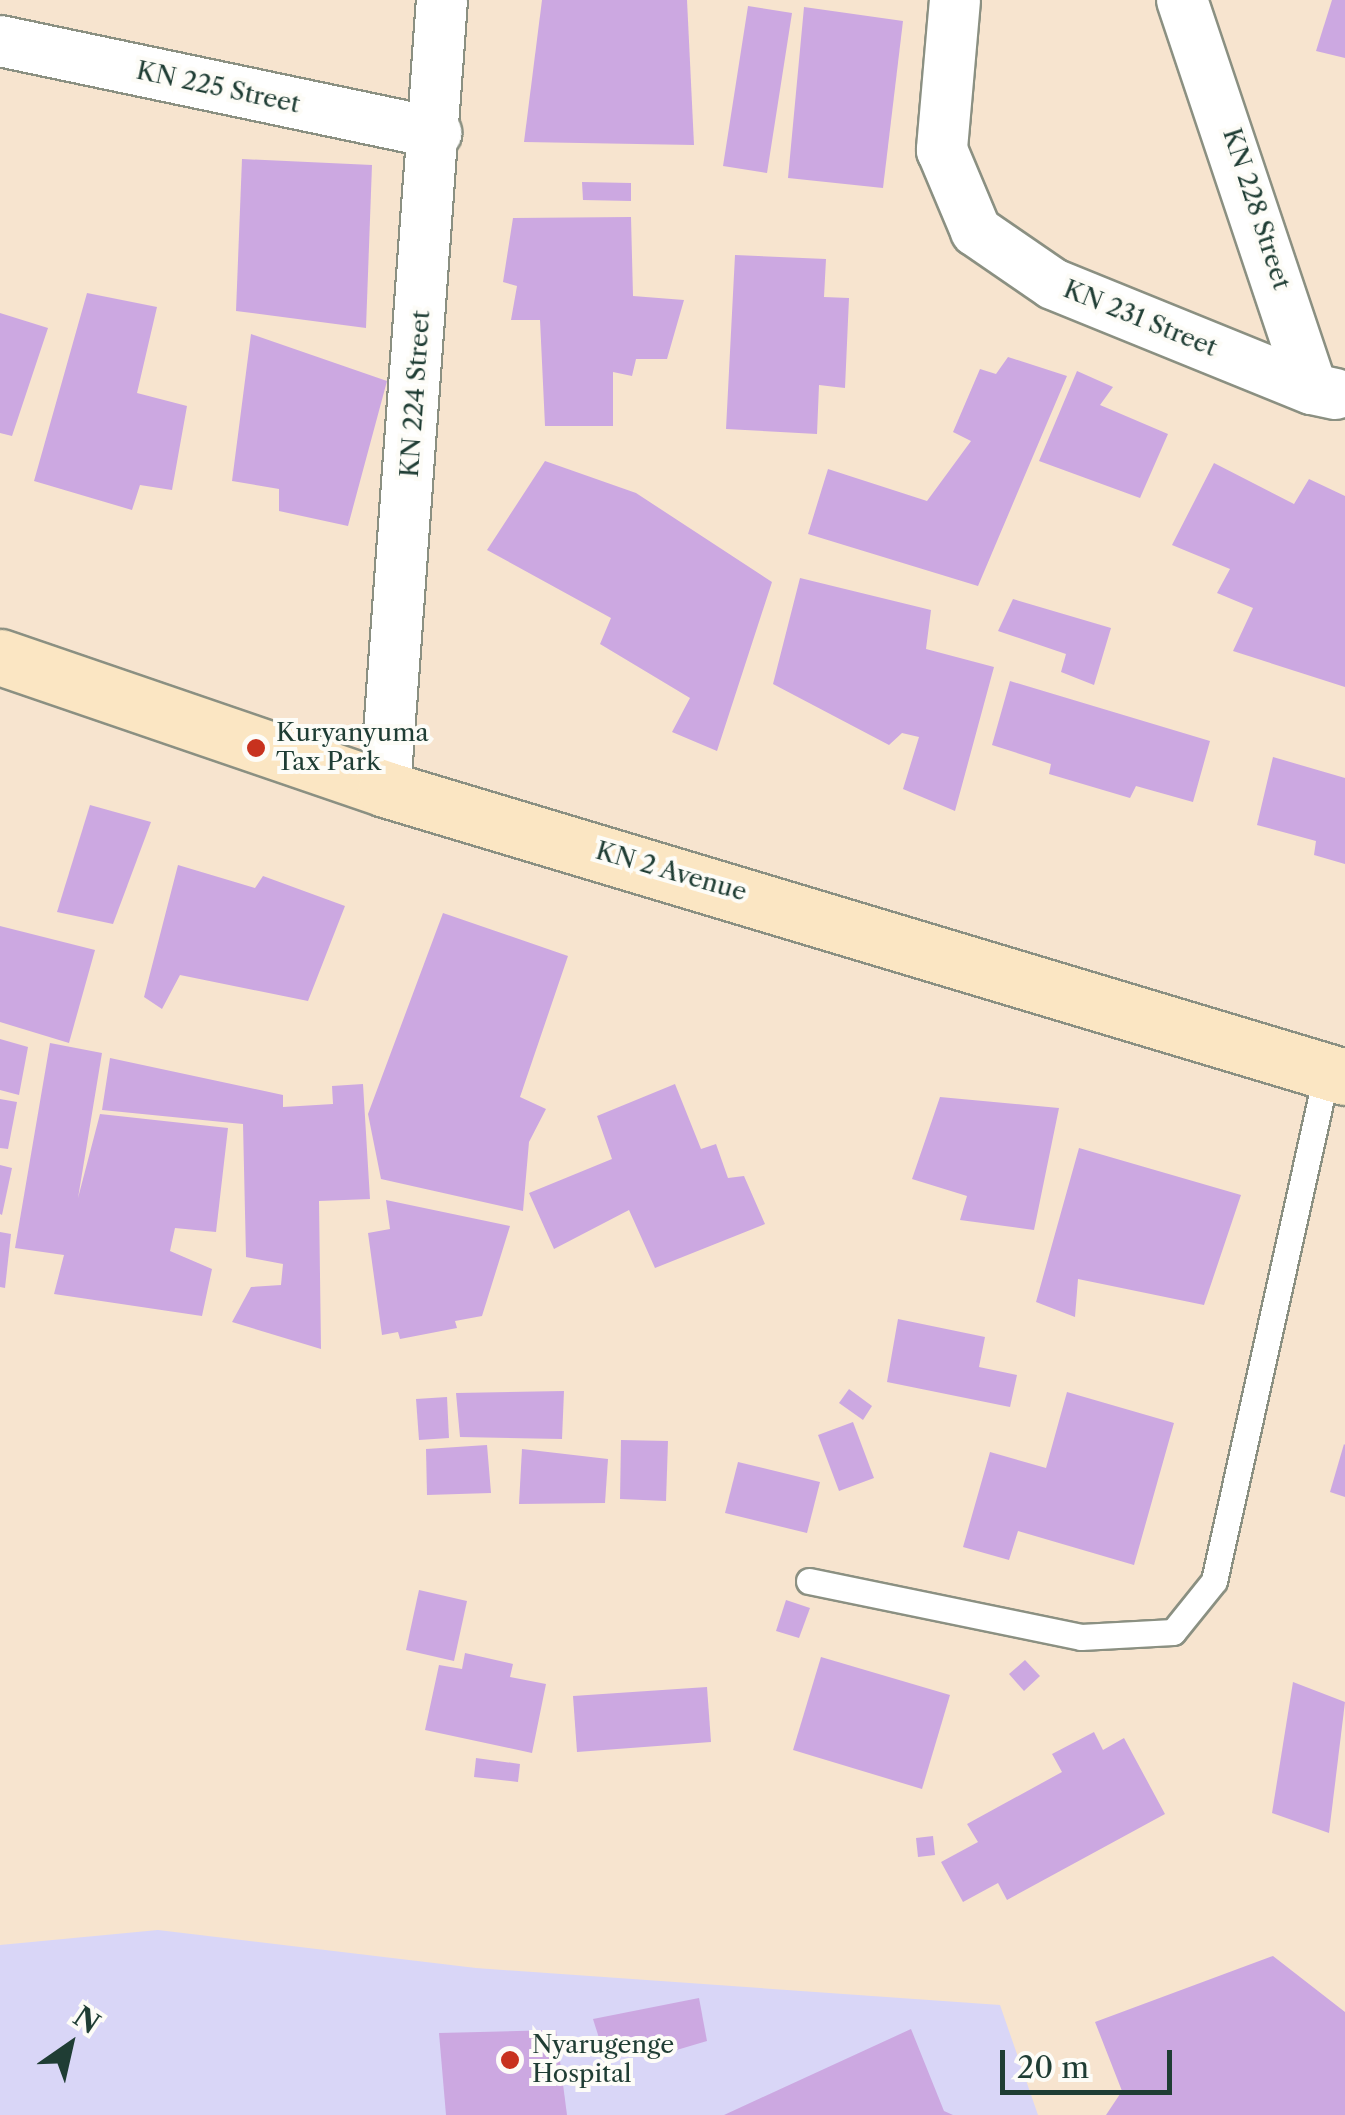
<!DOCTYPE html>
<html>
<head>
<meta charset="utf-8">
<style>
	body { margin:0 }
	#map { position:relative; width:1345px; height:2115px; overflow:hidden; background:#f7e4cf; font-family:"Libre Caslon Text",serif }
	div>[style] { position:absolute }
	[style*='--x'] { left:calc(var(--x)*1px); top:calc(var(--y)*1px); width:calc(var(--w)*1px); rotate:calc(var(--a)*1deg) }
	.built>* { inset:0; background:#d9d6f7 }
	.building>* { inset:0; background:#cca8e1 }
	.roads { filter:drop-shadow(2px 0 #8b9082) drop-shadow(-2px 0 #8b9082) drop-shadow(0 2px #8b9082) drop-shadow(0 -2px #8b9082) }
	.service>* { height:25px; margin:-12.5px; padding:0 12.5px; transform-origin:12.5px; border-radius:12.5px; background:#fff }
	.minor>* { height:50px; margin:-25px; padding:0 25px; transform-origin:25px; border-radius:25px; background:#fff }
	.secondary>* { height:55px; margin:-27.5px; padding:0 27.5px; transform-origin:27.5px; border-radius:27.5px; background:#fbe6c3 }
	.dots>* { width:28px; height:28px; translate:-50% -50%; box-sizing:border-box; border:5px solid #fdfcf7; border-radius:50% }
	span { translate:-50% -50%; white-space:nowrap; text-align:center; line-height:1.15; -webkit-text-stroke:8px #fdfcf7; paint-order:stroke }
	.street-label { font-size:25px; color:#1f3d34 }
	.poi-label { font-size:25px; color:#1f3d34 }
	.left { translate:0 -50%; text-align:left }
	.north { position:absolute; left:20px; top:1995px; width:100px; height:100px; -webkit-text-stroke:8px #fdfcf7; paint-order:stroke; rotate:34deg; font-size:28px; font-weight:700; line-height:40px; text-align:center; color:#1f3d34 }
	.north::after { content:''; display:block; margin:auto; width:35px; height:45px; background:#1f3d34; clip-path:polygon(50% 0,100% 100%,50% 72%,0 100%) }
	.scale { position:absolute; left:1000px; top:2050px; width:172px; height:45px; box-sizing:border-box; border:5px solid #1f3d34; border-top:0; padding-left:12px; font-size:30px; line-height:35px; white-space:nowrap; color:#1f3d34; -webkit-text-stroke:8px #fdfcf7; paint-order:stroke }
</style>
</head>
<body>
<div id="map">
	<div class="built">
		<div style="clip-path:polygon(158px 1930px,476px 1968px,1000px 2005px,1038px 2115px,0 2115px,0 1945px)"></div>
	</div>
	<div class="building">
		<div style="clip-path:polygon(542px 0,687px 0,694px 145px,524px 142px)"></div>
		<div style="clip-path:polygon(1332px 0,1345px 0,1345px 58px,1316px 51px)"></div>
		<div style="clip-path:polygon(748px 6px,792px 13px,767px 173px,723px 166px)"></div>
		<div style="clip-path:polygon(804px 7px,903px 21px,883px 188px,788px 178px)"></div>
		<div style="clip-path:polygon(242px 159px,372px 165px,366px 328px,236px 311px)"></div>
		<div style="clip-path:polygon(582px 182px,631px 183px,631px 201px,583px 200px)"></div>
		<div style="clip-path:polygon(631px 217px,633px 296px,684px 300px,667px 359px,636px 359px,632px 376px,613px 372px,613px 426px,545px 426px,540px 320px,511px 320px,517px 286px,503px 282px,513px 218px)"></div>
		<div style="clip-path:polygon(735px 255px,826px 259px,824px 297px,849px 298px,845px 388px,819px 385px,817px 434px,726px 429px)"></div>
		<div style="clip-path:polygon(87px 293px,157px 307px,137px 393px,187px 406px,172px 490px,140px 485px,132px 510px,34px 481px)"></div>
		<div style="clip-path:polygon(0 313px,48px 328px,12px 436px,0 433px)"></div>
		<div style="clip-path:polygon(251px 334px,387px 381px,348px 526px,279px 511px,279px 489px,232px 481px)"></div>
		<div style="clip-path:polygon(1008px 357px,1067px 376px,978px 586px,808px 534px,828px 469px,927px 501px,971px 441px,953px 432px,980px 369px,996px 374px)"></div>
		<div style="clip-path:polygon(1077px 371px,1113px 387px,1100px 405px,1168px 434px,1140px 498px,1039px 461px)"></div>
		<div style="clip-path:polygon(545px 461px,636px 493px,772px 582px,717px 751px,672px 732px,690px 698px,600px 644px,611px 618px,487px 550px)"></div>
		<div style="clip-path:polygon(1214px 463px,1294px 504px,1309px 479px,1345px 496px,1345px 687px,1233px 651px,1253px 608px,1217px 593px,1230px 569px,1172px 545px)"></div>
		<div style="clip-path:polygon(800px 578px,931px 610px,926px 649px,994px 667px,955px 811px,903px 789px,919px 737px,902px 733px,889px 745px,773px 684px)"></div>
		<div style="clip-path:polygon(1013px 599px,1111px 628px,1094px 685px,1061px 672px,1066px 654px,998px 631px)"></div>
		<div style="clip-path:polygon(1010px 681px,1210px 741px,1193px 802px,1136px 786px,1130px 798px,1049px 774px,1051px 764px,992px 745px)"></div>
		<div style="clip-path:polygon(1273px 757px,1345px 778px,1345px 864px,1314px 855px,1316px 841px,1257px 825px)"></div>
		<div style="clip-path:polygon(90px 805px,151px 822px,113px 924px,57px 912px)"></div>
		<div style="clip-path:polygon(178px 865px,255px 888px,263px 876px,345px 906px,308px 1001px,180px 975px,162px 1009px,144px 997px)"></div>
		<div style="clip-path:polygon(443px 913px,568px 956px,520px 1097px,546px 1109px,529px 1142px,523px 1211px,381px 1179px,368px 1114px)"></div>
		<div style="clip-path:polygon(0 926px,95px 950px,69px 1043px,0 1022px)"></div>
		<div style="clip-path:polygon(0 1039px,28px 1047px,19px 1095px,0 1090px)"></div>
		<div style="clip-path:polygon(50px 1043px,102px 1053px,78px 1198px,100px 1114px,228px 1128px,216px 1232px,175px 1228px,170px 1251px,212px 1269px,202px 1316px,54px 1294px,64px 1255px,15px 1248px)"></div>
		<div style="clip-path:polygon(110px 1058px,283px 1095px,283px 1107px,333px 1104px,332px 1086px,363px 1084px,370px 1199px,319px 1201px,321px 1349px,232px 1322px,251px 1287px,281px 1285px,283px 1264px,246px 1257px,243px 1124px,102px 1110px)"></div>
		<div style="clip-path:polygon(675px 1084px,701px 1149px,716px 1144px,728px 1178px,744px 1176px,765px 1224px,655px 1268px,629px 1210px,554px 1249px,529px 1193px,612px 1159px,597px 1116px)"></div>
		<div style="clip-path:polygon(940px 1097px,1059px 1108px,1034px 1230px,960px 1220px,967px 1196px,912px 1179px)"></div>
		<div style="clip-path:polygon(0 1099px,17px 1102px,8px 1149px,0 1148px)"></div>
		<div style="clip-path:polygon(1079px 1148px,1241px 1195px,1204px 1305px,1078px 1279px,1075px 1317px,1036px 1302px)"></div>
		<div style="clip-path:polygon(0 1165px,12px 1168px,2px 1215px,0 1214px)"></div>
		<div style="clip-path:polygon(386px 1200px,510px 1226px,482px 1316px,455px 1321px,457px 1328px,400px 1339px,398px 1332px,382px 1335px,368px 1233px,390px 1229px)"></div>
		<div style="clip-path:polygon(0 1232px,11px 1234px,5px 1288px,0 1287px)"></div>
		<div style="clip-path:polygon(898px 1319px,985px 1337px,979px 1367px,1017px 1375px,1010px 1407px,887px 1382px)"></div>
		<div style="clip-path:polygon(849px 1389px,872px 1406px,863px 1420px,839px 1403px)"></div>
		<div style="clip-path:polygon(564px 1391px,562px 1439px,460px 1437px,456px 1393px)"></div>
		<div style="clip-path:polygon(1067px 1392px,1174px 1423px,1134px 1565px,1018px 1531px,1009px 1560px,963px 1547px,990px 1452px,1046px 1468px)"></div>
		<div style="clip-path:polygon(447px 1397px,449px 1438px,419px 1440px,416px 1399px)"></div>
		<div style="clip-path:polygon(853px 1422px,874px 1478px,839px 1491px,818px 1435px)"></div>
		<div style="clip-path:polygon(621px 1440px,668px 1441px,666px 1501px,620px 1499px)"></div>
		<div style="clip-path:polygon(1344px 1444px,1345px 1445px,1345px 1497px,1330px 1492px)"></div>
		<div style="clip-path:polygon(487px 1445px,491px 1493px,427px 1495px,426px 1449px)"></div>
		<div style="clip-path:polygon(522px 1449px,608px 1459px,605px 1503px,519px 1504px)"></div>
		<div style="clip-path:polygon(738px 1462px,820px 1482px,807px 1533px,725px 1513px)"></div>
		<div style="clip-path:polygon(419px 1590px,467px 1601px,454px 1661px,406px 1650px)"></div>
		<div style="clip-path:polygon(786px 1600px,810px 1608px,799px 1638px,776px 1631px)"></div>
		<div style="clip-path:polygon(465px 1653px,513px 1664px,510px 1677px,546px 1684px,532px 1753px,425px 1730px,439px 1665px,462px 1669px)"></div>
		<div style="clip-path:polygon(821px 1657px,950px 1695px,922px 1789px,793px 1750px)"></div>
		<div style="clip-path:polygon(1025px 1660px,1040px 1676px,1024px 1691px,1009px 1674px)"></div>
		<div style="clip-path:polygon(1293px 1682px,1345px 1702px,1329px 1833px,1272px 1813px)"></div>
		<div style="clip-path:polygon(707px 1687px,711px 1742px,577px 1752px,573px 1696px)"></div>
		<div style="clip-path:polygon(1094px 1732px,1103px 1750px,1124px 1738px,1165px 1814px,1007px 1900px,998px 1883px,963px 1902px,941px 1862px,978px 1842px,967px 1824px,1062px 1772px,1052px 1754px)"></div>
		<div style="clip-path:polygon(476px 1758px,520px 1764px,518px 1782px,474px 1777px)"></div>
		<div style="clip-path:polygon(933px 1836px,935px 1855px,918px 1857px,916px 1838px)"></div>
		<div style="clip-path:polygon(1273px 1956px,1345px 2012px,1345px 2115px,1106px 2115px,1122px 2091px,1095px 2022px)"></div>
		<div style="clip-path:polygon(699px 1998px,707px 2041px,653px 2057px,605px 2057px,593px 2019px)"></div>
		<div style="clip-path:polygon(911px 2029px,944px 2111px,953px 2115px,724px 2115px)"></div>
		<div style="clip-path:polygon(556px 2030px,567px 2115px,446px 2115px,439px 2033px)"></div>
	</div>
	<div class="roads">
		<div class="service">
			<div style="--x:809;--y:1581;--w:278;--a:11.6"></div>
			<div style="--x:1081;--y:1637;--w:92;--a:-3.1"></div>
			<div style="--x:1173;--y:1632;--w:65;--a:-51.2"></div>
			<div style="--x:1214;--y:1581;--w:522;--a:-77.51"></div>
		</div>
		<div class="minor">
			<div style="--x:955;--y:0;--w:151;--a:95"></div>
			<div style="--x:942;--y:150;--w:88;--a:67.2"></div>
			<div style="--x:976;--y:231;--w:93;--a:34.5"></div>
			<div style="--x:1053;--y:284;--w:279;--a:22.1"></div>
			<div style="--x:1182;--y:0;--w:410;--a:71.5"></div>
			<div style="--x:1312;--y:389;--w:24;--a:12"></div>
			<div style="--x:0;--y:41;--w:446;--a:11.9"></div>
			<div style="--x:385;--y:789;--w:791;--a:-85.87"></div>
		</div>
		<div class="secondary">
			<div style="--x:0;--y:657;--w:407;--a:18.9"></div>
			<div style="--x:385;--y:789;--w:1002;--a:16.7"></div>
		</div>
	</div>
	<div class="dots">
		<div style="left:256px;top:748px;background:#c8321e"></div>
		<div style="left:510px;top:2060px;background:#c8321e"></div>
	</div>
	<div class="street-label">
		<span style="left:218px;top:88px;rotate:12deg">KN 225 Street</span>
		<span style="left:1256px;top:209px;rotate:72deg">KN 228 Street</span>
		<span style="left:1140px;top:319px;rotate:22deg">KN 231 Street</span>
		<span style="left:416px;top:394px;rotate:-86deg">KN 224 Street</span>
		<span style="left:671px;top:872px;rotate:16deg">KN 2 Avenue</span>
	</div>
	<div class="poi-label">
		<span class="left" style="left:276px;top:748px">Kuryanyuma<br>Tax Park</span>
		<span class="left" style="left:532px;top:2060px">Nyarugenge<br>Hospital</span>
	</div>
	<div class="north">N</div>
	<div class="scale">20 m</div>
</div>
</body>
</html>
